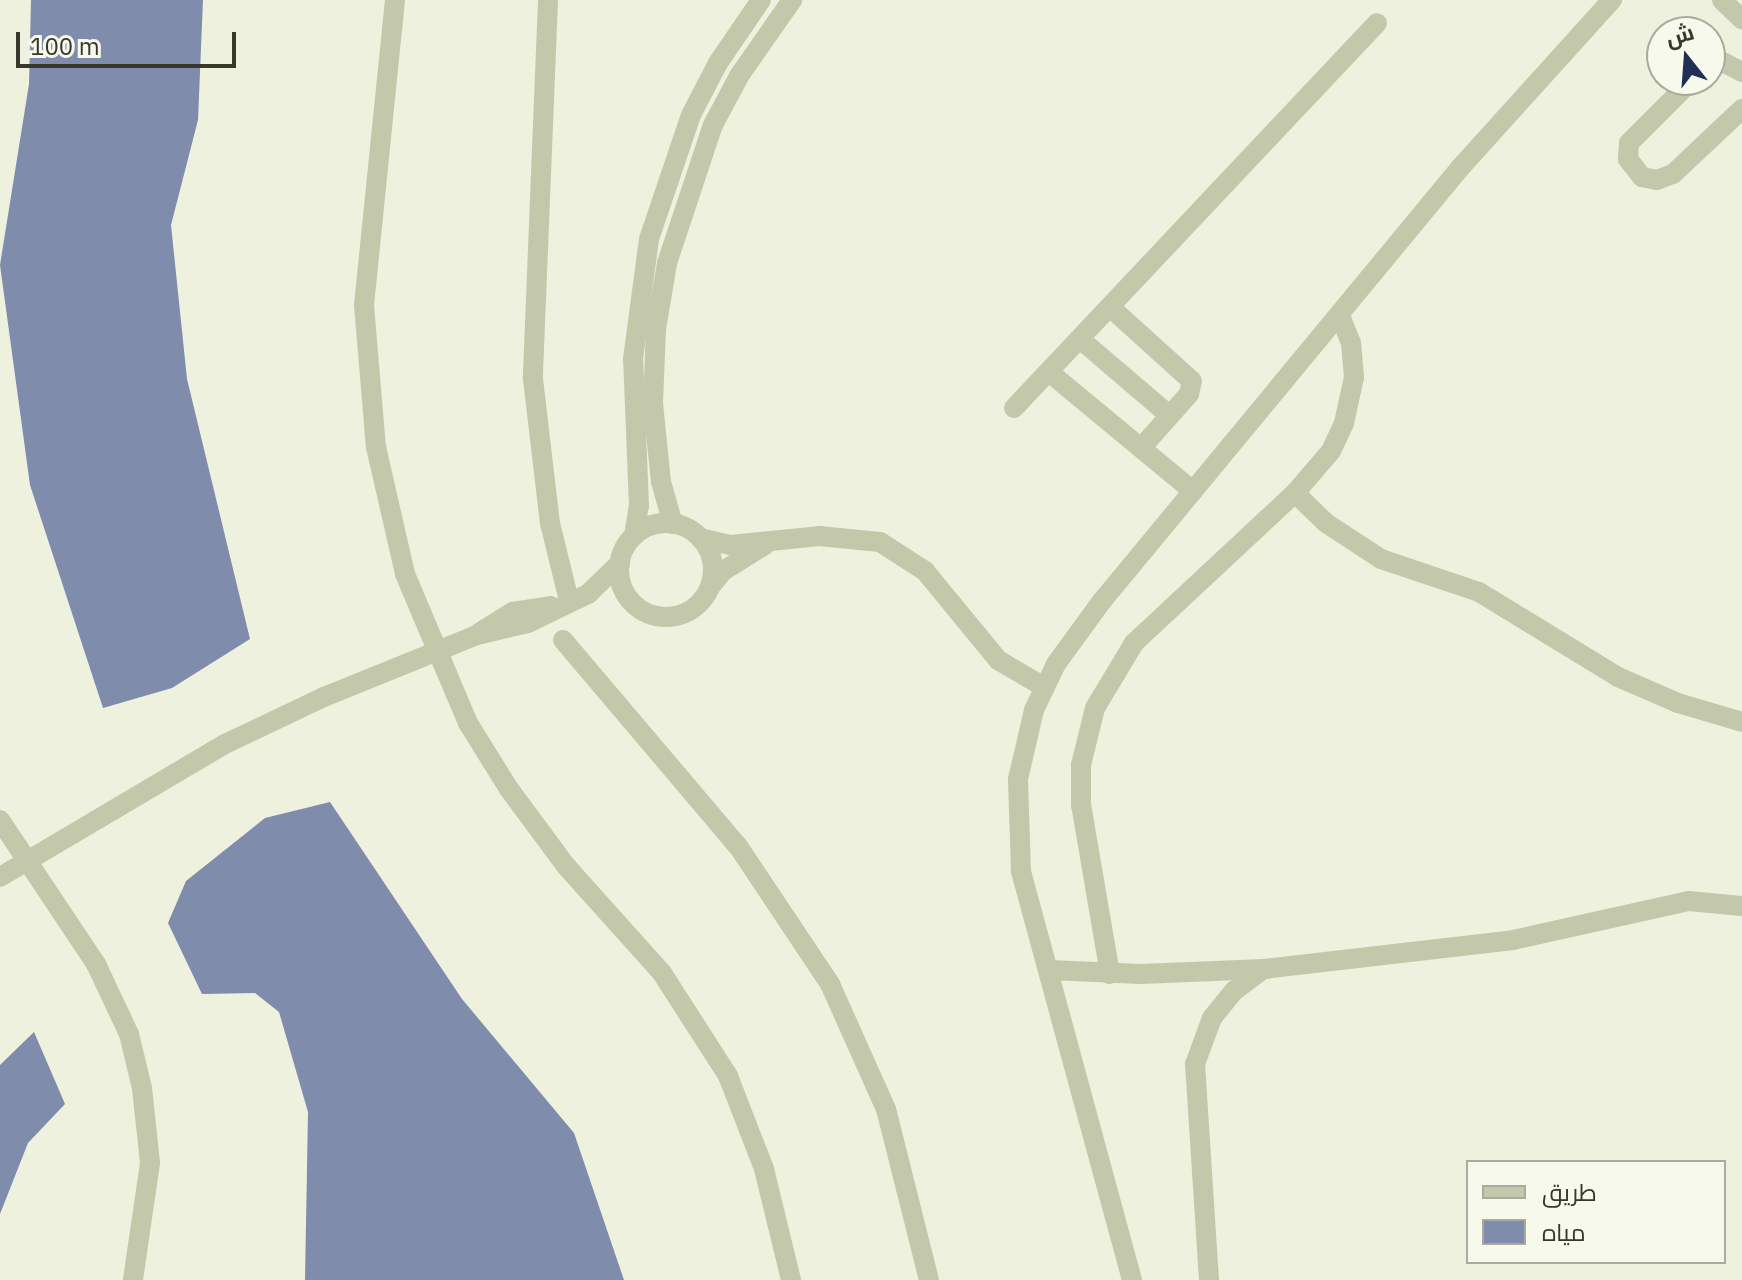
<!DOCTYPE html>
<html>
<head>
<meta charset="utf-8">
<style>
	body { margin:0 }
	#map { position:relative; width:1742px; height:1280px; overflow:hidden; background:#edf1de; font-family:"IBM Plex Sans",Cairo,sans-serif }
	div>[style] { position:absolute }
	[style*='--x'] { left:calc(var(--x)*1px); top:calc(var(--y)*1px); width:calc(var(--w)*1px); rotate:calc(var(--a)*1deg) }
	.water>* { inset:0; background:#7f8cac }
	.minor>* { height:20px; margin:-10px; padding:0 10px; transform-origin:10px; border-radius:10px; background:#c4c8ab }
	.minor>.ring { margin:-10px; padding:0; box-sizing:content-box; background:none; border:20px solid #c4c8ab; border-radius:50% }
	span { translate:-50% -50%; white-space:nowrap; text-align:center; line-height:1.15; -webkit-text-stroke:6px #f6f9eb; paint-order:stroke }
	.legend { position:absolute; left:1466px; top:1160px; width:260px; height:104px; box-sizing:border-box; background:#f6f9eb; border:2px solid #aaab9e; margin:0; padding:10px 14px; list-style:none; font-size:24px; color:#37372a }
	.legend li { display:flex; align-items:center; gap:16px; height:40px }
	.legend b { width:40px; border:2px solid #aaab9e }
	.north { position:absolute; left:1646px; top:16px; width:80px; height:80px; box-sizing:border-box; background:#f6f9eb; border:2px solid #aaab9e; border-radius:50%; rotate:343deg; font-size:22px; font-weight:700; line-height:32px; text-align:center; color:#37372a }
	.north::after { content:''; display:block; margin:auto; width:28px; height:36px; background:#222f55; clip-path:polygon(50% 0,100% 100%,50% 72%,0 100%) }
	.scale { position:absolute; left:16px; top:32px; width:220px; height:36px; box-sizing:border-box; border:4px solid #37372a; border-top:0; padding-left:10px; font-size:24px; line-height:28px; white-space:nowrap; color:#37372a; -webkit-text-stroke:6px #f6f9eb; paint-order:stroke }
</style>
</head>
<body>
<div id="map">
	<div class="water">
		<div style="clip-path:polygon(31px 0,203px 0,198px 120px,171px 225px,187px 379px,250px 639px,172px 688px,103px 708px,30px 485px,0 265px,29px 84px)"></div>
		<div style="clip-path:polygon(330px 802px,462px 999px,574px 1133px,624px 1280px,305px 1280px,308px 1112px,279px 1012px,255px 993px,202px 994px,168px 923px,186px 881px,265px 818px)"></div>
		<div style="clip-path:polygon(34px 1032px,65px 1104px,28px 1143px,0 1214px,0 1065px)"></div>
	</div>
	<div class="minor">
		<div style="--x:395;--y:0;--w:307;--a:95.8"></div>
		<div style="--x:364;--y:305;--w:143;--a:85.2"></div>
		<div style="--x:376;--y:447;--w:130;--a:77.1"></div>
		<div style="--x:405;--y:574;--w:162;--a:67.1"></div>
		<div style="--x:468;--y:723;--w:78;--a:58.2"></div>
		<div style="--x:509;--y:789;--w:96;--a:53.5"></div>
		<div style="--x:566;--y:866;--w:144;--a:48.1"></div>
		<div style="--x:662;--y:973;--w:122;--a:57.3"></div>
		<div style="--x:728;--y:1076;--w:100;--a:68.8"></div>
		<div style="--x:764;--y:1169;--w:114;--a:76.3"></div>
		<div style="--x:548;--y:0;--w:379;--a:92.3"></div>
		<div style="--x:533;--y:379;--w:145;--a:83.3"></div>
		<div style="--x:550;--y:523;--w:80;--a:76.3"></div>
		<div style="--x:1722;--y:0;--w:28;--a:44"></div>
		<div style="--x:1710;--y:65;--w:15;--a:-8"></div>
		<div style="--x:1725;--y:63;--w:19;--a:28"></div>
		<div style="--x:1692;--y:80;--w:89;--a:135"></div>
		<div style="--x:1629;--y:143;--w:16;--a:94"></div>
		<div style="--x:1628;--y:159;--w:23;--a:52"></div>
		<div style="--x:1642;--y:177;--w:15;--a:11"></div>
		<div style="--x:1657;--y:180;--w:17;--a:-21"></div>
		<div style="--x:1673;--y:174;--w:95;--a:-43.3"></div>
		<div style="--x:1110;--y:307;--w:110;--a:42.1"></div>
		<div style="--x:1192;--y:381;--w:13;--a:103"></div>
		<div style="--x:1189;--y:394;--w:72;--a:131.6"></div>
		<div style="--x:1080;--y:339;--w:118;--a:40.5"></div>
		<div style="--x:1049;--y:372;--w:187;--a:39.6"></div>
		<div style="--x:1014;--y:408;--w:529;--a:-46.68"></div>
		<div style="--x:1295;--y:493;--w:43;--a:44.1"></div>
		<div style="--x:1326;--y:523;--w:66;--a:33.2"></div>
		<div style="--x:1381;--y:559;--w:103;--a:18.6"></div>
		<div style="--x:1479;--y:592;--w:163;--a:31.4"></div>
		<div style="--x:1618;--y:677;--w:65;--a:23.4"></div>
		<div style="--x:1678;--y:703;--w:67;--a:16.5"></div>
		<div class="ring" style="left:619px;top:523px;width:74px;height:74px"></div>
		<div style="--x:673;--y:524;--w:44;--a:-105.9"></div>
		<div style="--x:661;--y:482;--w:79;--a:-95.8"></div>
		<div style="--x:653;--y:403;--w:74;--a:-87.7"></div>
		<div style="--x:656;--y:329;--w:67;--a:-80.5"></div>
		<div style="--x:667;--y:263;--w:145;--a:-71.6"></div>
		<div style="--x:713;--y:125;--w:55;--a:-62"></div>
		<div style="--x:739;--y:76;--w:93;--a:-55.1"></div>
		<div style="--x:634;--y:536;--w:30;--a:-81"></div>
		<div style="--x:639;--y:506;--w:147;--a:-92.3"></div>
		<div style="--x:633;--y:359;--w:121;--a:-82.4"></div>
		<div style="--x:649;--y:239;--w:131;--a:-71.3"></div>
		<div style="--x:691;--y:115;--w:59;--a:-62.6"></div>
		<div style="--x:718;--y:63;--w:76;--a:-55.7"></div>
		<div style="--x:700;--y:538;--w:32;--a:13"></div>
		<div style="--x:731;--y:545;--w:88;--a:-5.8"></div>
		<div style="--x:819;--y:536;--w:61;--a:5.6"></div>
		<div style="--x:880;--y:542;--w:54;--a:32.8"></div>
		<div style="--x:925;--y:571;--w:115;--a:50.6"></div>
		<div style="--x:998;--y:660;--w:53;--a:30.4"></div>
		<div style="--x:710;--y:587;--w:21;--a:-51"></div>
		<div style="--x:723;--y:571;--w:49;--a:-31.8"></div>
		<div style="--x:479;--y:633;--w:40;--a:-32"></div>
		<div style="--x:513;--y:612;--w:38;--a:-9"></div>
		<div style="--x:563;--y:640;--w:270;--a:49.7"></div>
		<div style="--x:738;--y:846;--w:166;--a:56.3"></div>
		<div style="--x:830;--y:984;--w:137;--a:65.9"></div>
		<div style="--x:886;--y:1109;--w:176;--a:75.9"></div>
		<div style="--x:0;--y:820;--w:173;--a:56.3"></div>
		<div style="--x:96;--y:964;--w:77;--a:64.8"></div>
		<div style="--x:129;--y:1034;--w:56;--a:76.5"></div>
		<div style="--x:142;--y:1088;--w:75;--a:83.9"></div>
		<div style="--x:150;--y:1163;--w:118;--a:98.3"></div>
		<div style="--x:0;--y:877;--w:261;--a:-30.6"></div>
		<div style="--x:225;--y:744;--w:110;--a:-25.4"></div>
		<div style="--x:324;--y:697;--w:165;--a:-22.1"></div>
		<div style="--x:477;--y:635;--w:52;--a:-13.2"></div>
		<div style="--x:528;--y:623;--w:67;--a:-25.8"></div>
		<div style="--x:588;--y:594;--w:45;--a:-44.1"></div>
		<div style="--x:1049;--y:970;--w:92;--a:2.5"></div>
		<div style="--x:1141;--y:974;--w:123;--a:-2.3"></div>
		<div style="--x:1264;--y:969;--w:251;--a:-6.6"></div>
		<div style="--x:1513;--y:940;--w:180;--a:-12.5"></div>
		<div style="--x:1689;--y:901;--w:53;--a:5.4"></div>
		<div style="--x:1110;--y:974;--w:171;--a:-99.7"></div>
		<div style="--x:1081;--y:805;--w:40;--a:-90"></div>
		<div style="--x:1081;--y:765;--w:59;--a:-76.2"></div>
		<div style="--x:1095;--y:708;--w:76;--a:-59"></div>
		<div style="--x:1134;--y:643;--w:220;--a:-43"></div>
		<div style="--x:1295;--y:493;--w:55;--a:-49.4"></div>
		<div style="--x:1331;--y:451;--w:31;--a:-65"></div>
		<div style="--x:1344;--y:423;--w:47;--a:-77.7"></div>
		<div style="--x:1354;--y:377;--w:34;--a:-95"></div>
		<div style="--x:1351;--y:343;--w:31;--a:-112"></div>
		<div style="--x:1132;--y:1280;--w:424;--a:-105.2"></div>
		<div style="--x:1021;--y:871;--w:92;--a:-91.9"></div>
		<div style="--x:1018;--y:779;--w:71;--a:-76.9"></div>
		<div style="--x:1034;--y:710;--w:51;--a:-64.4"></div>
		<div style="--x:1056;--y:664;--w:78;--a:-53.9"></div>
		<div style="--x:1102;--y:601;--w:562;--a:-50.42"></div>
		<div style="--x:1460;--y:168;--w:227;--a:-47.9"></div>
		<div style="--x:1209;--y:1280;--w:216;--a:-93.7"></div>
		<div style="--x:1195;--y:1064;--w:49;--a:-69.7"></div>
		<div style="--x:1212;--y:1018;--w:35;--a:-51"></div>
		<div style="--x:1234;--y:991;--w:35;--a:-37"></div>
	</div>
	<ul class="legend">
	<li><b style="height:10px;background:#c4c8ab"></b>طريق</li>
	<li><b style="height:22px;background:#7f8cac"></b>مياه</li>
	</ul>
	<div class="north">ش</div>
	<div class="scale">100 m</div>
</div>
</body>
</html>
